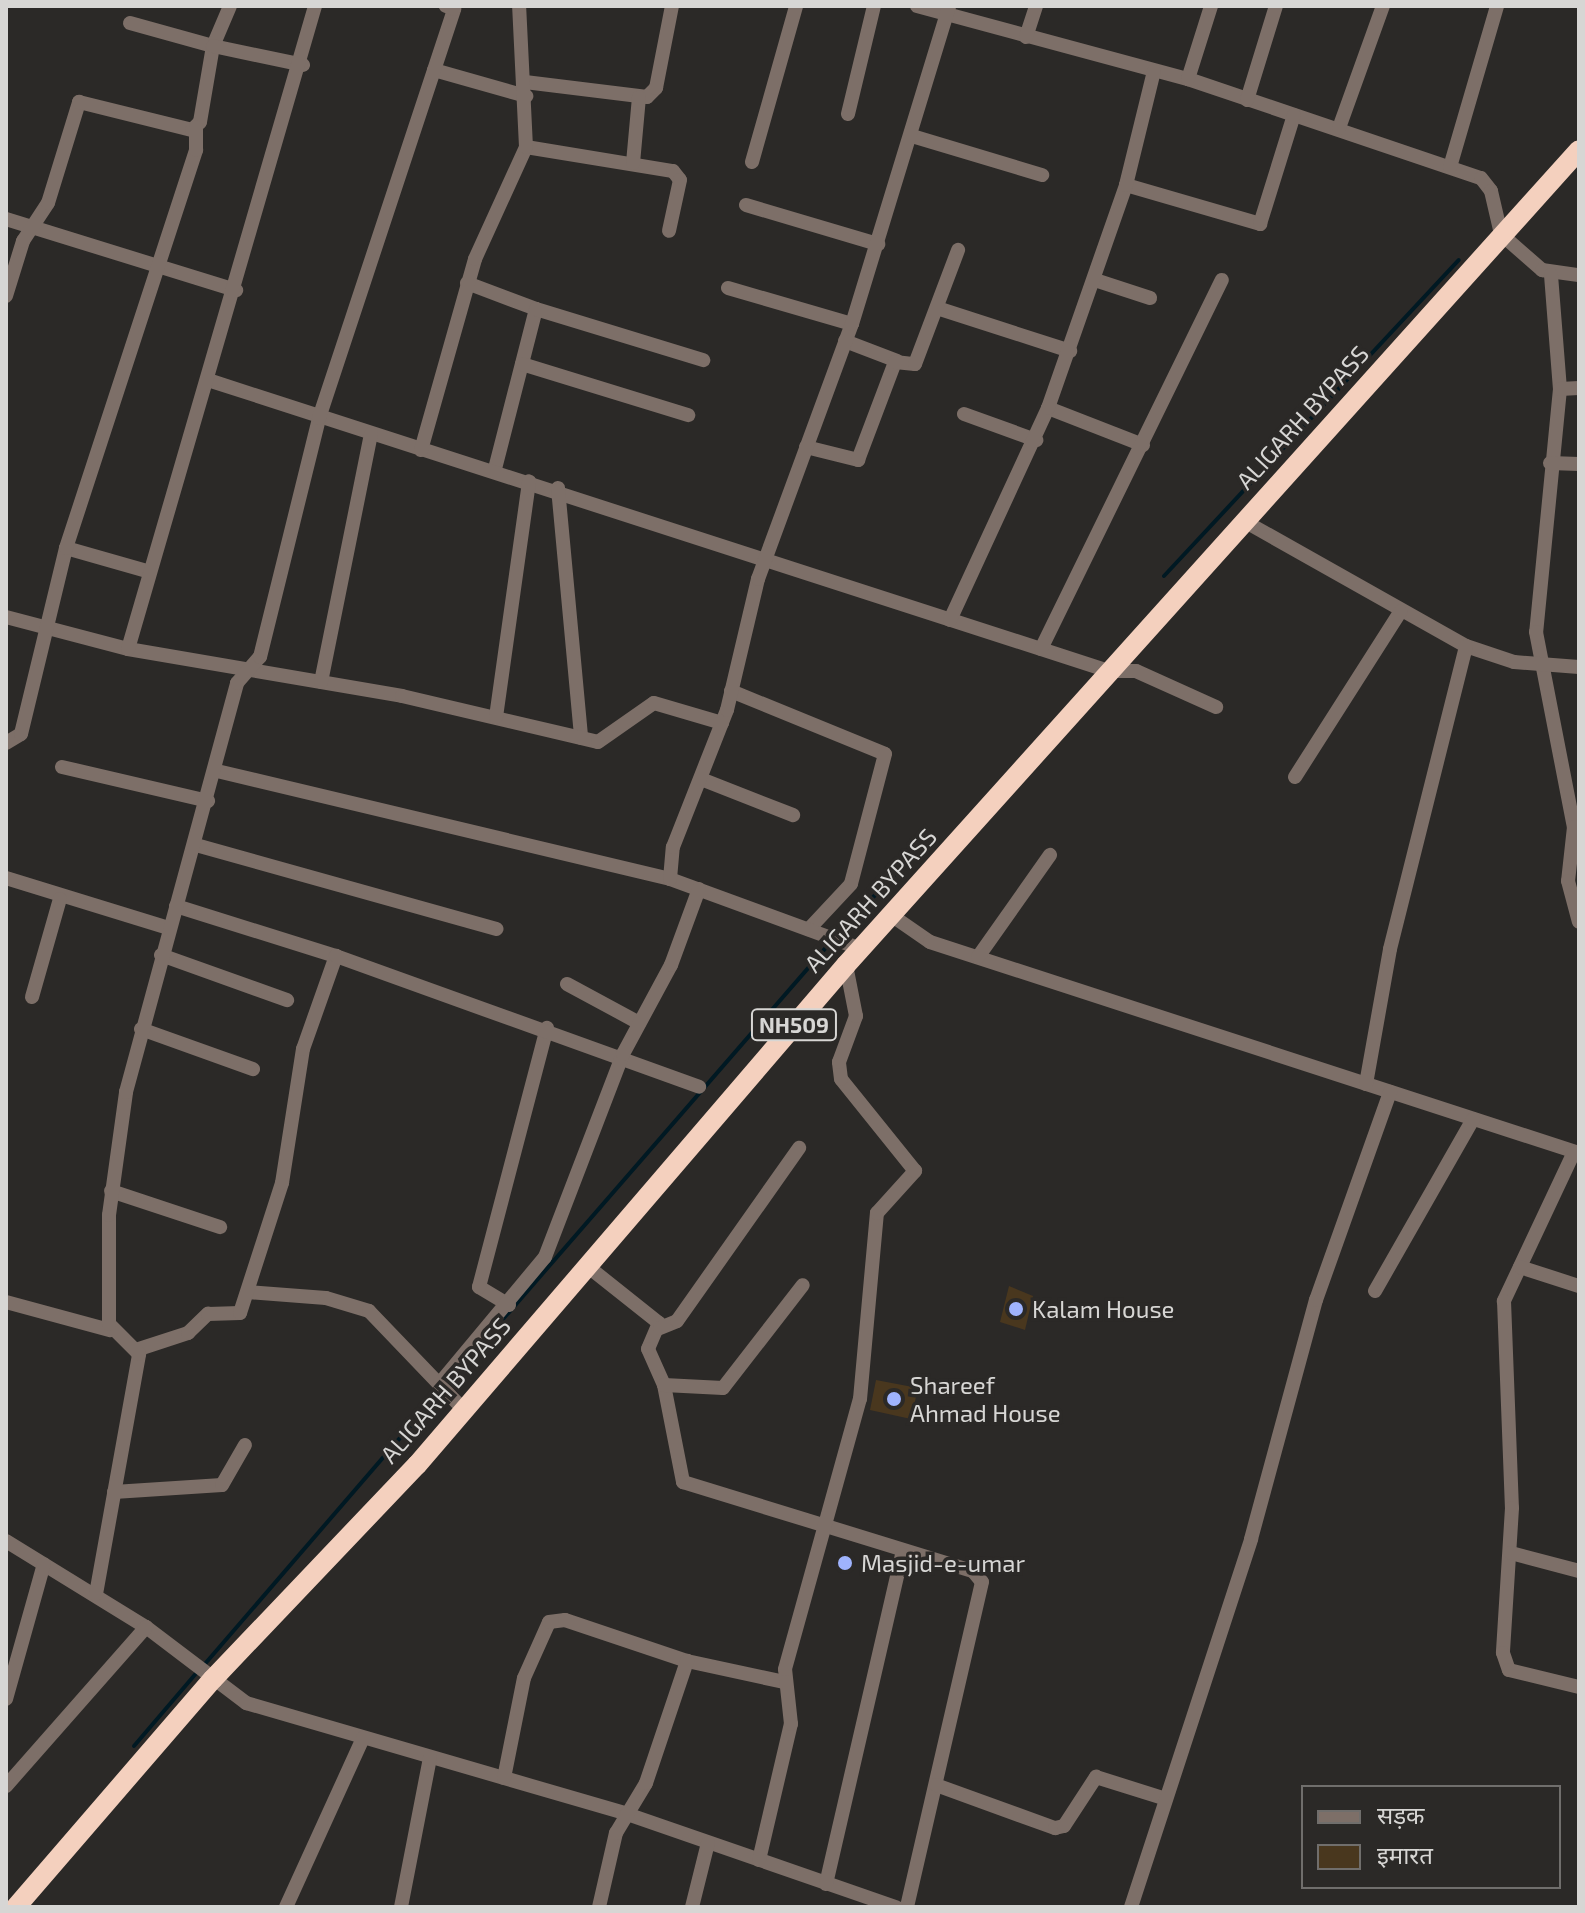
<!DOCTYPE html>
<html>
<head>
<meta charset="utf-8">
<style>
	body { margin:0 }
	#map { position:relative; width:1585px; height:1913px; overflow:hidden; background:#2b2927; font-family:"Exo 2","Noto Sans Devanagari",sans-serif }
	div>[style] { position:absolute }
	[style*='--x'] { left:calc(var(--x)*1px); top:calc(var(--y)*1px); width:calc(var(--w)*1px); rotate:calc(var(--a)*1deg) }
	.stream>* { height:4px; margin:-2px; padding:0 2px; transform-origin:2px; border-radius:2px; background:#001923 }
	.building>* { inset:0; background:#49371e }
	.minor>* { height:14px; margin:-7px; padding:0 7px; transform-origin:7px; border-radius:7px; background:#7d6f68 }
	.highway>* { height:20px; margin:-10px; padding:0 10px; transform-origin:10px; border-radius:10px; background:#f4d0be }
	.dots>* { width:22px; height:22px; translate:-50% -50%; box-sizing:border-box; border:4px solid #2b2927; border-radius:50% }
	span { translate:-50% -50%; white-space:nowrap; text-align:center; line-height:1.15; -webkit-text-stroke:7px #2b2927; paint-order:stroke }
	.shield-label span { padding:2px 6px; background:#2b2927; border:2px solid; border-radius:6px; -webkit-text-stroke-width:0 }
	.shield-label { font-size:22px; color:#d7d6d4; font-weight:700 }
	.street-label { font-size:24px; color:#d7d6d4 }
	.poi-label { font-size:24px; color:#d7d6d4 }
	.left { translate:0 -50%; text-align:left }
	.frame { position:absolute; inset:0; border:8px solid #d7d6d4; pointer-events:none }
	.legend { position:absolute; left:1301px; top:1785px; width:260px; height:104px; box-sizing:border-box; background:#2b2927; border:2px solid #706e6c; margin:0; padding:10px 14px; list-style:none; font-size:24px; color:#d7d6d4 }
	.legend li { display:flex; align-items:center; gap:16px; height:40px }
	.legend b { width:40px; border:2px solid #706e6c }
</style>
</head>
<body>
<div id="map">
	<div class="stream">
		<div style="--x:1164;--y:576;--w:432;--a:-47"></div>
		<div style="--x:841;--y:931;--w:132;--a:-46.5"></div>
		<div style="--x:497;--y:1326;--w:500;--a:-49"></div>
		<div style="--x:204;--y:1665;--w:334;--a:-49.2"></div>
		<div style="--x:134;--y:1746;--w:99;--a:-49.5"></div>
	</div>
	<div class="building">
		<div style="clip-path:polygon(1009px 1286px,1033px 1296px,1025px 1330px,1000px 1322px)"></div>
		<div style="clip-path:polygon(876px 1380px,918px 1388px,911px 1419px,870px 1410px)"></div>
	</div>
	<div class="minor">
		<div style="--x:917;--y:6;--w:281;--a:15.1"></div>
		<div style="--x:1188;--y:79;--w:309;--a:18.7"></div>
		<div style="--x:1481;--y:178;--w:16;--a:52"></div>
		<div style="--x:1491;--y:191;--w:44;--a:76.9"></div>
		<div style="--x:1501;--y:234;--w:55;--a:41.3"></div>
		<div style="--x:1542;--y:270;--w:37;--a:8"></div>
		<div style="--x:130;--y:23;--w:86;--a:15.5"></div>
		<div style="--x:213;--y:46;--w:43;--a:-67"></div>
		<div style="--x:1026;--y:37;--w:33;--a:-72"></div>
		<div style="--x:434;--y:70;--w:96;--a:15.8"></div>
		<div style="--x:1188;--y:79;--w:77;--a:-72.5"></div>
		<div style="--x:525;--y:82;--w:123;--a:7"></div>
		<div style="--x:647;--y:97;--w:13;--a:-45"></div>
		<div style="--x:656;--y:88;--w:84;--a:-79"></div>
		<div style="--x:1247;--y:100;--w:98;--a:-72.9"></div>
		<div style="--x:848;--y:114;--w:111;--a:-76.5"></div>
		<div style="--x:1339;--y:128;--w:130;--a:-70.2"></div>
		<div style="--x:912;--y:136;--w:136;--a:16.7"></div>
		<div style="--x:526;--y:147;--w:149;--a:9.3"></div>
		<div style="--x:673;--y:171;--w:11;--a:52"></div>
		<div style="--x:680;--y:180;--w:52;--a:102.2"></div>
		<div style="--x:752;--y:162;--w:162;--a:-74.2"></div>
		<div style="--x:633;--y:163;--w:66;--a:-84.8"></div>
		<div style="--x:1450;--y:167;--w:168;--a:-73.7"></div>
		<div style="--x:1126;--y:185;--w:140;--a:16.2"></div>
		<div style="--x:1260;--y:224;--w:114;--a:-72.7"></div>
		<div style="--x:746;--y:205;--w:138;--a:16.5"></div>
		<div style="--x:6;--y:219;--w:241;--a:17.2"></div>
		<div style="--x:1551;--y:275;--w:114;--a:85.5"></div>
		<div style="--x:1560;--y:389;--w:244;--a:95.6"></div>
		<div style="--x:1536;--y:632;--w:199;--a:79"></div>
		<div style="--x:1574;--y:827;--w:54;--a:96.3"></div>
		<div style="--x:1568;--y:881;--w:42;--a:75"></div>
		<div style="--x:1095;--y:280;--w:58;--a:18.1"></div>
		<div style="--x:467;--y:283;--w:74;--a:20.6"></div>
		<div style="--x:536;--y:309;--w:168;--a:104.4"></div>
		<div style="--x:728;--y:288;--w:129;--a:16.2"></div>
		<div style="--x:6;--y:296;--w:58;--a:-72.8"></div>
		<div style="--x:23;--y:241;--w:45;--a:-56.7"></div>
		<div style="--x:48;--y:203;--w:106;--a:-72.9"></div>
		<div style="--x:79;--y:102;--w:116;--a:13.9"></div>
		<div style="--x:192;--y:130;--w:11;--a:-45"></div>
		<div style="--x:200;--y:122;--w:77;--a:-80.3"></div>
		<div style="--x:213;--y:46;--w:92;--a:11.9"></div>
		<div style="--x:937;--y:308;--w:140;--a:17.9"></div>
		<div style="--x:536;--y:309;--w:175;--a:17"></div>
		<div style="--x:845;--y:341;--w:56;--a:21"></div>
		<div style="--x:522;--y:364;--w:174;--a:17.1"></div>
		<div style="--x:208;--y:380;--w:947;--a:17.9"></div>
		<div style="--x:1109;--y:671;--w:27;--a:0"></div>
		<div style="--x:1136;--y:671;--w:88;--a:24.2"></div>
		<div style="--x:1560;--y:389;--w:19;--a:-3"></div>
		<div style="--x:1048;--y:408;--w:102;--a:21.3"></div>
		<div style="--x:964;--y:414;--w:77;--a:19.9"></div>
		<div style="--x:806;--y:447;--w:54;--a:14"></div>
		<div style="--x:858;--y:460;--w:105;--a:-69.3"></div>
		<div style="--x:895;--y:362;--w:20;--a:6"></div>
		<div style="--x:915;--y:364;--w:122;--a:-69.3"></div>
		<div style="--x:421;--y:450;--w:198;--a:-74.2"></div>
		<div style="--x:475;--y:259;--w:123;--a:-65.5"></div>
		<div style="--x:526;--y:147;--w:141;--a:-92.8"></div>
		<div style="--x:1550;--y:463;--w:29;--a:2"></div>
		<div style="--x:558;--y:488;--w:251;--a:84.7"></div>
		<div style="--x:1244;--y:521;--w:255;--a:29.4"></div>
		<div style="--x:1466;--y:646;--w:51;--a:18.4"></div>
		<div style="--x:1514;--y:662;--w:65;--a:4.4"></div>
		<div style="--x:66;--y:548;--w:84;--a:15.9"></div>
		<div style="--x:6;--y:617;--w:126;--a:14.7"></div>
		<div style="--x:128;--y:649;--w:278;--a:9.7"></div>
		<div style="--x:402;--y:696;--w:201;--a:13.2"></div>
		<div style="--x:598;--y:742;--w:68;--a:-34.9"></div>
		<div style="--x:654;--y:703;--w:71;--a:16.4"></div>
		<div style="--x:950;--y:620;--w:234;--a:-65.2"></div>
		<div style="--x:1048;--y:408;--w:236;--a:-70.7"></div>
		<div style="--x:1126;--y:185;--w:117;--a:-76.2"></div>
		<div style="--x:128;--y:649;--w:670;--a:-73.78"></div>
		<div style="--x:1041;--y:649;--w:411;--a:-63.9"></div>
		<div style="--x:321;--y:682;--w:253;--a:-78.6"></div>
		<div style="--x:731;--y:691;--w:166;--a:22.2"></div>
		<div style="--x:885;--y:754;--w:134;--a:104.7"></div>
		<div style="--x:851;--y:884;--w:62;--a:133"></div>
		<div style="--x:496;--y:717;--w:238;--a:-82"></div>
		<div style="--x:6;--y:743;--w:17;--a:-31"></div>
		<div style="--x:21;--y:734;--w:191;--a:-76.4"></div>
		<div style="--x:66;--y:548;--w:419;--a:-71.9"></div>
		<div style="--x:196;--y:150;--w:23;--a:-90"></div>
		<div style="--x:62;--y:767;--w:150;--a:13.1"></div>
		<div style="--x:217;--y:771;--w:466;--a:13.4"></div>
		<div style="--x:670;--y:879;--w:203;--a:20.1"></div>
		<div style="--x:1295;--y:777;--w:196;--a:-57.5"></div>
		<div style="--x:701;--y:779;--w:99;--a:21.4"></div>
		<div style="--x:196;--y:845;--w:312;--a:15.6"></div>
		<div style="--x:6;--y:878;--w:170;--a:17.1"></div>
		<div style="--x:670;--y:879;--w:32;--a:-85"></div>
		<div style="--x:673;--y:847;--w:147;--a:-68.5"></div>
		<div style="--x:727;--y:710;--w:135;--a:-76.7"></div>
		<div style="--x:758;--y:579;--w:272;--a:-69.8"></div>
		<div style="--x:852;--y:324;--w:332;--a:-73"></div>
		<div style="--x:176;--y:906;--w:168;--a:17.4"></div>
		<div style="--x:891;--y:915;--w:47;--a:34.7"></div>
		<div style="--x:930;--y:942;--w:682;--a:18.01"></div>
		<div style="--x:161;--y:955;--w:134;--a:19.7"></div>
		<div style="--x:978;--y:957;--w:125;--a:-54.8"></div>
		<div style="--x:567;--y:984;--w:82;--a:28.4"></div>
		<div style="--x:32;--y:997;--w:102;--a:-74.1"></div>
		<div style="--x:141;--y:1029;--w:119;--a:19.7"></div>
		<div style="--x:1366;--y:1084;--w:137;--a:-79.9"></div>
		<div style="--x:1390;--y:949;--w:312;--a:-75.9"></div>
		<div style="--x:1574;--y:1152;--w:165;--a:115.2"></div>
		<div style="--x:1504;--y:1301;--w:207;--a:87.8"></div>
		<div style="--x:1512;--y:1508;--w:145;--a:93.6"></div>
		<div style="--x:1503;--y:1653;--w:18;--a:71"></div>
		<div style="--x:1509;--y:1670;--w:72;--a:13.7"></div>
		<div style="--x:111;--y:1191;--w:115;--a:18.3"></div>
		<div style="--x:586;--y:1265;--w:93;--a:38.5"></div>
		<div style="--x:659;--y:1323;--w:28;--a:113"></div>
		<div style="--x:648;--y:1349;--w:39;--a:66"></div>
		<div style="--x:664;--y:1385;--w:99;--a:78.9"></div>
		<div style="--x:683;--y:1482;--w:303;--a:17.1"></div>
		<div style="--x:973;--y:1571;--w:14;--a:51"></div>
		<div style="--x:982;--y:1582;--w:334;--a:103"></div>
		<div style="--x:1520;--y:1267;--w:62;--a:17.9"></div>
		<div style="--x:1375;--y:1291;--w:198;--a:-60.3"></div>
		<div style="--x:248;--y:1292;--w:78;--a:4.4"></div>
		<div style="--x:326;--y:1298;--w:45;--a:16.8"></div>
		<div style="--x:369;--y:1311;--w:137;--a:46.2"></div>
		<div style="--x:6;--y:1302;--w:108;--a:15.1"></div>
		<div style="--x:509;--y:1305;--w:35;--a:-149"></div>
		<div style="--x:479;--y:1287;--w:268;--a:-75.3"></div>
		<div style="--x:660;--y:1328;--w:18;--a:-22"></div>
		<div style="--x:677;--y:1321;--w:212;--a:-54.8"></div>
		<div style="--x:139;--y:1349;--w:52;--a:-18.1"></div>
		<div style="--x:188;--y:1333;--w:28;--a:-44"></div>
		<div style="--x:208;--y:1314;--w:32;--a:-2"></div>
		<div style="--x:240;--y:1313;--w:137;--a:-72.1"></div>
		<div style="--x:282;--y:1183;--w:136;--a:-81.1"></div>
		<div style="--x:303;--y:1049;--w:99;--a:-70.5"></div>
		<div style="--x:336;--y:956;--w:386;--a:19.8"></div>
		<div style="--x:440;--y:1383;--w:164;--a:-50.2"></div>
		<div style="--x:545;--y:1257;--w:217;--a:-69"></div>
		<div style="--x:623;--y:1054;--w:101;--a:-61.7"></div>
		<div style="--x:671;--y:965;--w:81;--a:-69.8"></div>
		<div style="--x:664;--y:1385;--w:59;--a:2.9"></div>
		<div style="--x:723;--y:1388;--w:130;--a:-52.2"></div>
		<div style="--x:114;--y:1492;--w:108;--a:-3.7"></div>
		<div style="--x:222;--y:1485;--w:46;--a:-60.1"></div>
		<div style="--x:6;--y:1541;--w:164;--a:31.6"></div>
		<div style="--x:146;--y:1627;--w:126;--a:37.2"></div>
		<div style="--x:246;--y:1703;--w:397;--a:16.2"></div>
		<div style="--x:627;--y:1814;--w:285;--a:19.1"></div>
		<div style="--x:1511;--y:1553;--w:70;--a:14.8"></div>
		<div style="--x:96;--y:1594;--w:244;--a:-79.8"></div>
		<div style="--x:139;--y:1354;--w:42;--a:-135"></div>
		<div style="--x:109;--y:1324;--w:109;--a:-90"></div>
		<div style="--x:109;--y:1215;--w:124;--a:-82.1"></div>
		<div style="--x:126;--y:1092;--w:424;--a:-74.8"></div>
		<div style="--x:237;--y:683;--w:35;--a:-49"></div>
		<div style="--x:260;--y:657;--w:246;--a:-76.1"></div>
		<div style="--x:319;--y:418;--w:431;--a:-71.7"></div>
		<div style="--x:454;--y:9;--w:9;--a:-159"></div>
		<div style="--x:6;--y:1699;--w:140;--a:-74.3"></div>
		<div style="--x:504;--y:1778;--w:102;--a:-78.7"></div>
		<div style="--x:524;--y:1678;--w:61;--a:-65.9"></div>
		<div style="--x:549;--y:1622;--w:16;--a:-7"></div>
		<div style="--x:565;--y:1620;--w:129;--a:18.6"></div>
		<div style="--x:687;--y:1661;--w:99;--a:12.2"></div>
		<div style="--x:936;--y:1785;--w:127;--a:19.9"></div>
		<div style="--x:1055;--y:1828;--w:9;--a:-13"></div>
		<div style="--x:1064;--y:1826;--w:59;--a:-56.9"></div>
		<div style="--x:1096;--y:1777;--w:73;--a:17.4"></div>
		<div style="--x:6;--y:1786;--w:212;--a:-48.6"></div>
		<div style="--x:759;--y:1860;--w:140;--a:-76.8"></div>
		<div style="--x:791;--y:1724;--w:55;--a:-96.2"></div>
		<div style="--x:785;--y:1669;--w:280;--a:-74.5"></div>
		<div style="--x:860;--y:1399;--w:187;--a:-84.8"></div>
		<div style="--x:877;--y:1213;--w:57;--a:-47.9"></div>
		<div style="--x:915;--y:1171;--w:118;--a:-128.8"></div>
		<div style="--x:841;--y:1079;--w:17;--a:-97"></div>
		<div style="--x:839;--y:1062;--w:49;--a:-69.7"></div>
		<div style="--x:856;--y:1016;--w:52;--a:-101.1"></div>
		<div style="--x:826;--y:1884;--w:338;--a:-77"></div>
		<div style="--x:286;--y:1907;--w:186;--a:-65.5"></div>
		<div style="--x:401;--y:1907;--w:152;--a:-79"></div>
		<div style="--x:599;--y:1907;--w:76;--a:-77.1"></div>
		<div style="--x:616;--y:1833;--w:58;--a:-59"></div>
		<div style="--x:646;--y:1783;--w:129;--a:-71.4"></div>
		<div style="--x:692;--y:1907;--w:66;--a:-76"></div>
		<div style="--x:1131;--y:1907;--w:387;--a:-71.9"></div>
		<div style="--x:1251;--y:1539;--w:248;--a:-74.8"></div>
		<div style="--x:1316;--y:1300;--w:221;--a:-70.4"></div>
	</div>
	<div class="highway">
		<div style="--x:16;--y:1907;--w:301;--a:-49.2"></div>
		<div style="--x:213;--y:1679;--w:296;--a:-46.4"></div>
		<div style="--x:417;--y:1465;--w:659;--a:-49.37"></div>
		<div style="--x:846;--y:965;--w:1096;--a:-48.03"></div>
	</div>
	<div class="dots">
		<div style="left:1016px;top:1309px;background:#9fb3fd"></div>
		<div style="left:894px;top:1399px;background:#9fb3fd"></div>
		<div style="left:845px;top:1563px;background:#9fb3fd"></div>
	</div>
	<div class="shield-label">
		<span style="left:794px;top:1025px">NH509</span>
	</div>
	<div class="street-label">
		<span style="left:1302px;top:417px;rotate:-48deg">ALIGARH BYPASS</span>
		<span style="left:870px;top:900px;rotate:-48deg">ALIGARH BYPASS</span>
		<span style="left:445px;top:1390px;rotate:-49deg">ALIGARH BYPASS</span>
	</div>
	<div class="poi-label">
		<span class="left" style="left:1032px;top:1309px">Kalam House</span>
		<span class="left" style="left:910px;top:1399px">Shareef<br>Ahmad House</span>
		<span class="left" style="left:861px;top:1563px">Masjid-e-umar</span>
	</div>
	<div class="frame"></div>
	<ul class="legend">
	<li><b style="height:10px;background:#7d6f68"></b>सड़क</li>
	<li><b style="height:22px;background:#49371e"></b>इमारत</li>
	</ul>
</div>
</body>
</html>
